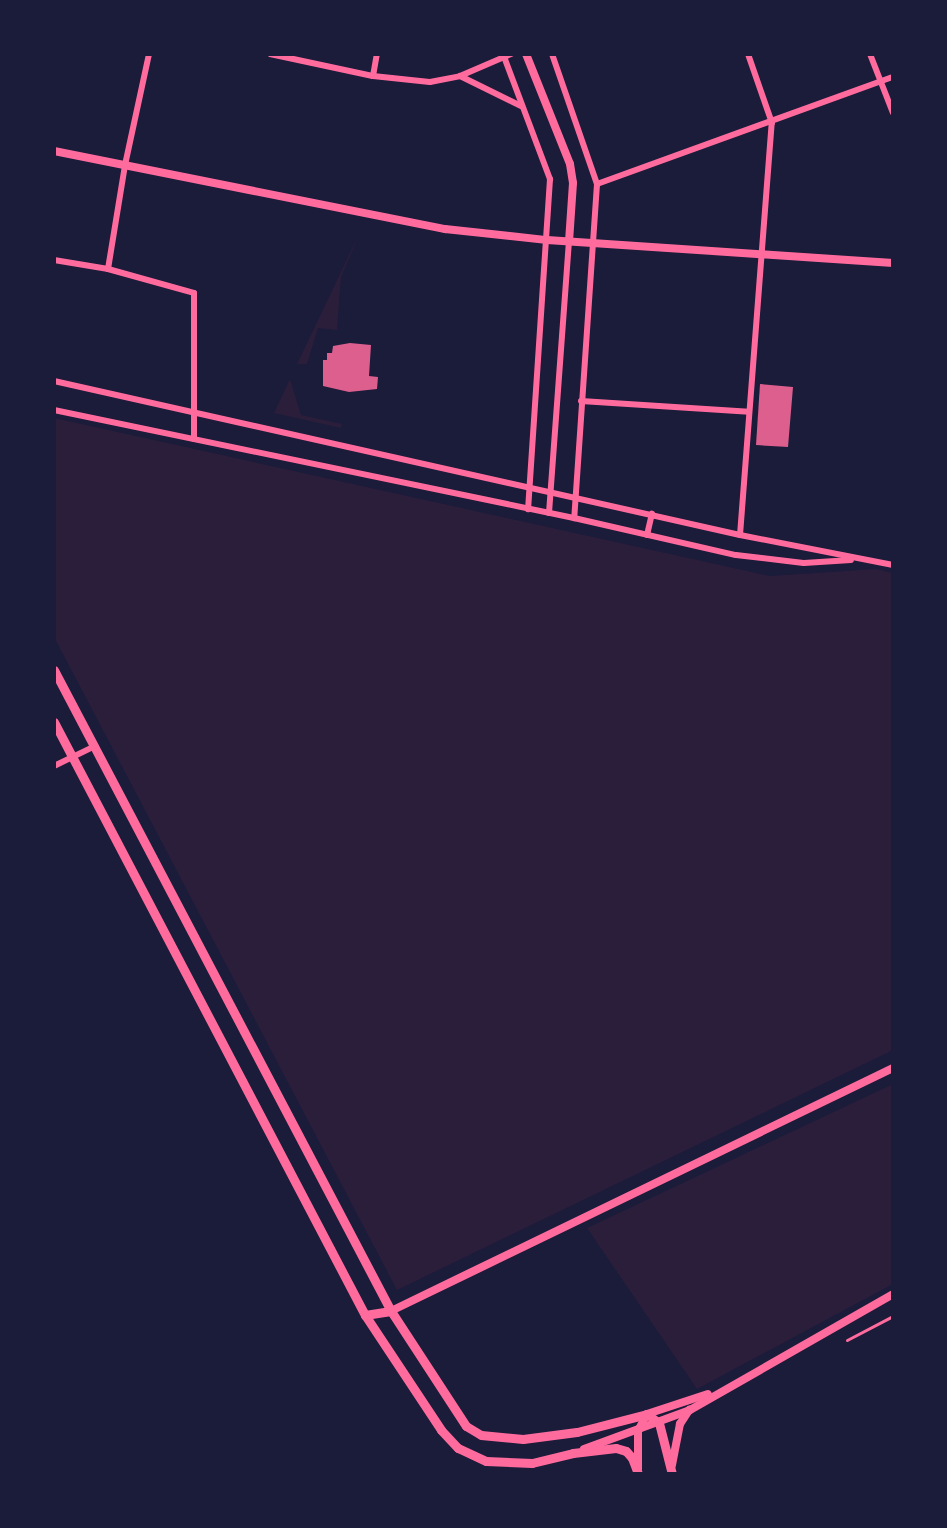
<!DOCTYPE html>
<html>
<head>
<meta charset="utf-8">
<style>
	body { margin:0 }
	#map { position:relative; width:947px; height:1528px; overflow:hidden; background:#1b1b3a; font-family:"Roboto Condensed",sans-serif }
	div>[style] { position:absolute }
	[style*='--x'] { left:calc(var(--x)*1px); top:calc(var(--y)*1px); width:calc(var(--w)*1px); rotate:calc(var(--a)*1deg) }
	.green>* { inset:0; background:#2a1e3b }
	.building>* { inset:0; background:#dd5f8e }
	.service>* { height:3px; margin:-1.5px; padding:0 1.5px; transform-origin:1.5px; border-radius:1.5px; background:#ff6b9d }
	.minor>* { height:6px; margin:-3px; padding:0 3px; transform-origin:3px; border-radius:3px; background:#ff6b9d }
	.tertiary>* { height:8px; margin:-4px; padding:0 4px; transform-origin:4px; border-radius:4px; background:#ff6b9d }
	.secondary>* { height:9px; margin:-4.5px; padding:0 4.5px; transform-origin:4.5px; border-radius:4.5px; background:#ff6b9d }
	span { translate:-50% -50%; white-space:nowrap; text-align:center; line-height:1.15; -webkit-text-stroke:6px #1b1b3a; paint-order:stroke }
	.frame { position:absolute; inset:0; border:56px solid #1b1b3a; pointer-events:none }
</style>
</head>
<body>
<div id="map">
	<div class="green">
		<div style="clip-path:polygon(361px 230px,341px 277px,337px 330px,318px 328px,307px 364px,297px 364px)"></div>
		<div style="clip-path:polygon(290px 379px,301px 415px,342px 424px,341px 428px,274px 413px)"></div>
		<div style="clip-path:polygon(54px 418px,770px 576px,876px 569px,893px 573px,893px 1050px,397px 1290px,54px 637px)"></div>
		<div style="clip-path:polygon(893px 1084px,893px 1284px,697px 1389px,587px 1228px)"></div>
	</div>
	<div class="building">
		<div style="clip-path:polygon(350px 343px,371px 345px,369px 376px,378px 377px,377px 389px,349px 392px,323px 386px,323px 360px,327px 360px,327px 353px,332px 353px,333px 346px)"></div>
		<div style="clip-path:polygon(760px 384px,793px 387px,788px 447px,756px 445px)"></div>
	</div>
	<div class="service">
		<div style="--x:847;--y:1340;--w:52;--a:-27.6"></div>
	</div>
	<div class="minor">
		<div style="--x:270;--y:54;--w:105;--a:12.1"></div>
		<div style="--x:373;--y:76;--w:57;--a:6"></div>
		<div style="--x:430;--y:82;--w:31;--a:-11"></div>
		<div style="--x:460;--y:76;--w:56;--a:-23.3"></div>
		<div style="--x:503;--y:54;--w:134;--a:69.4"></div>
		<div style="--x:550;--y:179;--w:331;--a:93.8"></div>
		<div style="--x:552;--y:54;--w:138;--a:70.9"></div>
		<div style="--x:597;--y:184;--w:335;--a:93.9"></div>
		<div style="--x:870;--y:54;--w:63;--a:68.7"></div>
		<div style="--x:373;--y:76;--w:22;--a:-80"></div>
		<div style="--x:460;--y:76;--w:68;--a:26.2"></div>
		<div style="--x:597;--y:184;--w:315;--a:-19.9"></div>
		<div style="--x:54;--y:260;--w:55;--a:9.5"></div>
		<div style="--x:108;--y:269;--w:89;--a:15.6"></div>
		<div style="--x:194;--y:293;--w:146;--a:90"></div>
		<div style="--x:108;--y:269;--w:105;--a:-80.7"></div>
		<div style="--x:125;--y:165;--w:114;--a:-77.8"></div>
		<div style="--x:54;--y:381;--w:703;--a:12.65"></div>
		<div style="--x:740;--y:535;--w:156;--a:11.1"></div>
		<div style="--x:581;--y:401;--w:168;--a:3.7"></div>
		<div style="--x:54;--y:410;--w:531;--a:11.73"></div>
		<div style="--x:574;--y:518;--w:166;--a:12.9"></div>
		<div style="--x:736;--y:555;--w:68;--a:6.7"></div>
		<div style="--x:804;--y:563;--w:47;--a:-3.7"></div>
		<div style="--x:549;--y:513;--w:272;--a:-85.8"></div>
		<div style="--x:647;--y:535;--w:22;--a:-77"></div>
		<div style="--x:740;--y:535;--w:413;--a:-85.6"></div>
		<div style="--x:772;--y:123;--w:73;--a:-109.2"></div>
		<div style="--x:54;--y:766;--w:46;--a:-26"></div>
	</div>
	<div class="tertiary">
		<div style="--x:526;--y:54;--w:118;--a:68.2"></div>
		<div style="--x:570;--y:164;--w:19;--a:81"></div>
		<div style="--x:573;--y:183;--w:59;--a:93.9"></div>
		<div style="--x:54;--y:151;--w:399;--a:11.3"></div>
		<div style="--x:445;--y:229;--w:103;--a:6.2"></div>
		<div style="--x:547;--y:240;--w:347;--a:3.8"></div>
		<div style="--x:391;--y:1311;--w:558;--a:-25.83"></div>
		<div style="--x:584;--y:1449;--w:113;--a:-20.2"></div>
		<div style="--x:690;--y:1410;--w:234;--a:-29.7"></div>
		<div style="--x:672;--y:1465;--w:42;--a:-79"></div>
		<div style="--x:680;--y:1424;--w:17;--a:-57"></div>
		<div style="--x:638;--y:1469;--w:38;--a:-90"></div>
		<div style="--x:638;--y:1431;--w:19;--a:-62"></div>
		<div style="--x:647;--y:1414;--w:64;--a:-18.2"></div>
	</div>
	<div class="secondary">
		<div style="--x:54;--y:670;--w:724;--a:62.27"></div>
		<div style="--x:391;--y:1311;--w:137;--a:56.9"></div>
		<div style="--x:466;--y:1426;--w:17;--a:31"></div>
		<div style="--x:481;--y:1435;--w:42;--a:5.4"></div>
		<div style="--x:523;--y:1439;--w:54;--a:-7.4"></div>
		<div style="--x:577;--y:1432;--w:72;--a:-14.4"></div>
		<div style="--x:647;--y:1414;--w:15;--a:37"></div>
		<div style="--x:659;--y:1423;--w:53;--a:75.7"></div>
		<div style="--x:54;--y:722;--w:670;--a:62.33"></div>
		<div style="--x:365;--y:1315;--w:138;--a:56.5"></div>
		<div style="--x:441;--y:1430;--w:25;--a:47"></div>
		<div style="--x:458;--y:1448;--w:31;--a:25"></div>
		<div style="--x:486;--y:1461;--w:46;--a:2.5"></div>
		<div style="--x:532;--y:1463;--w:42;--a:-13.7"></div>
		<div style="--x:573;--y:1453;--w:43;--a:-6.6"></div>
		<div style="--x:616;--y:1448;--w:10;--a:17"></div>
		<div style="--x:626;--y:1451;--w:9;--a:49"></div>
		<div style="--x:632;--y:1458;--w:17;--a:69"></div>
		<div style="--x:365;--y:1315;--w:26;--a:-9"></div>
	</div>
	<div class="frame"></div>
</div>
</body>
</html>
